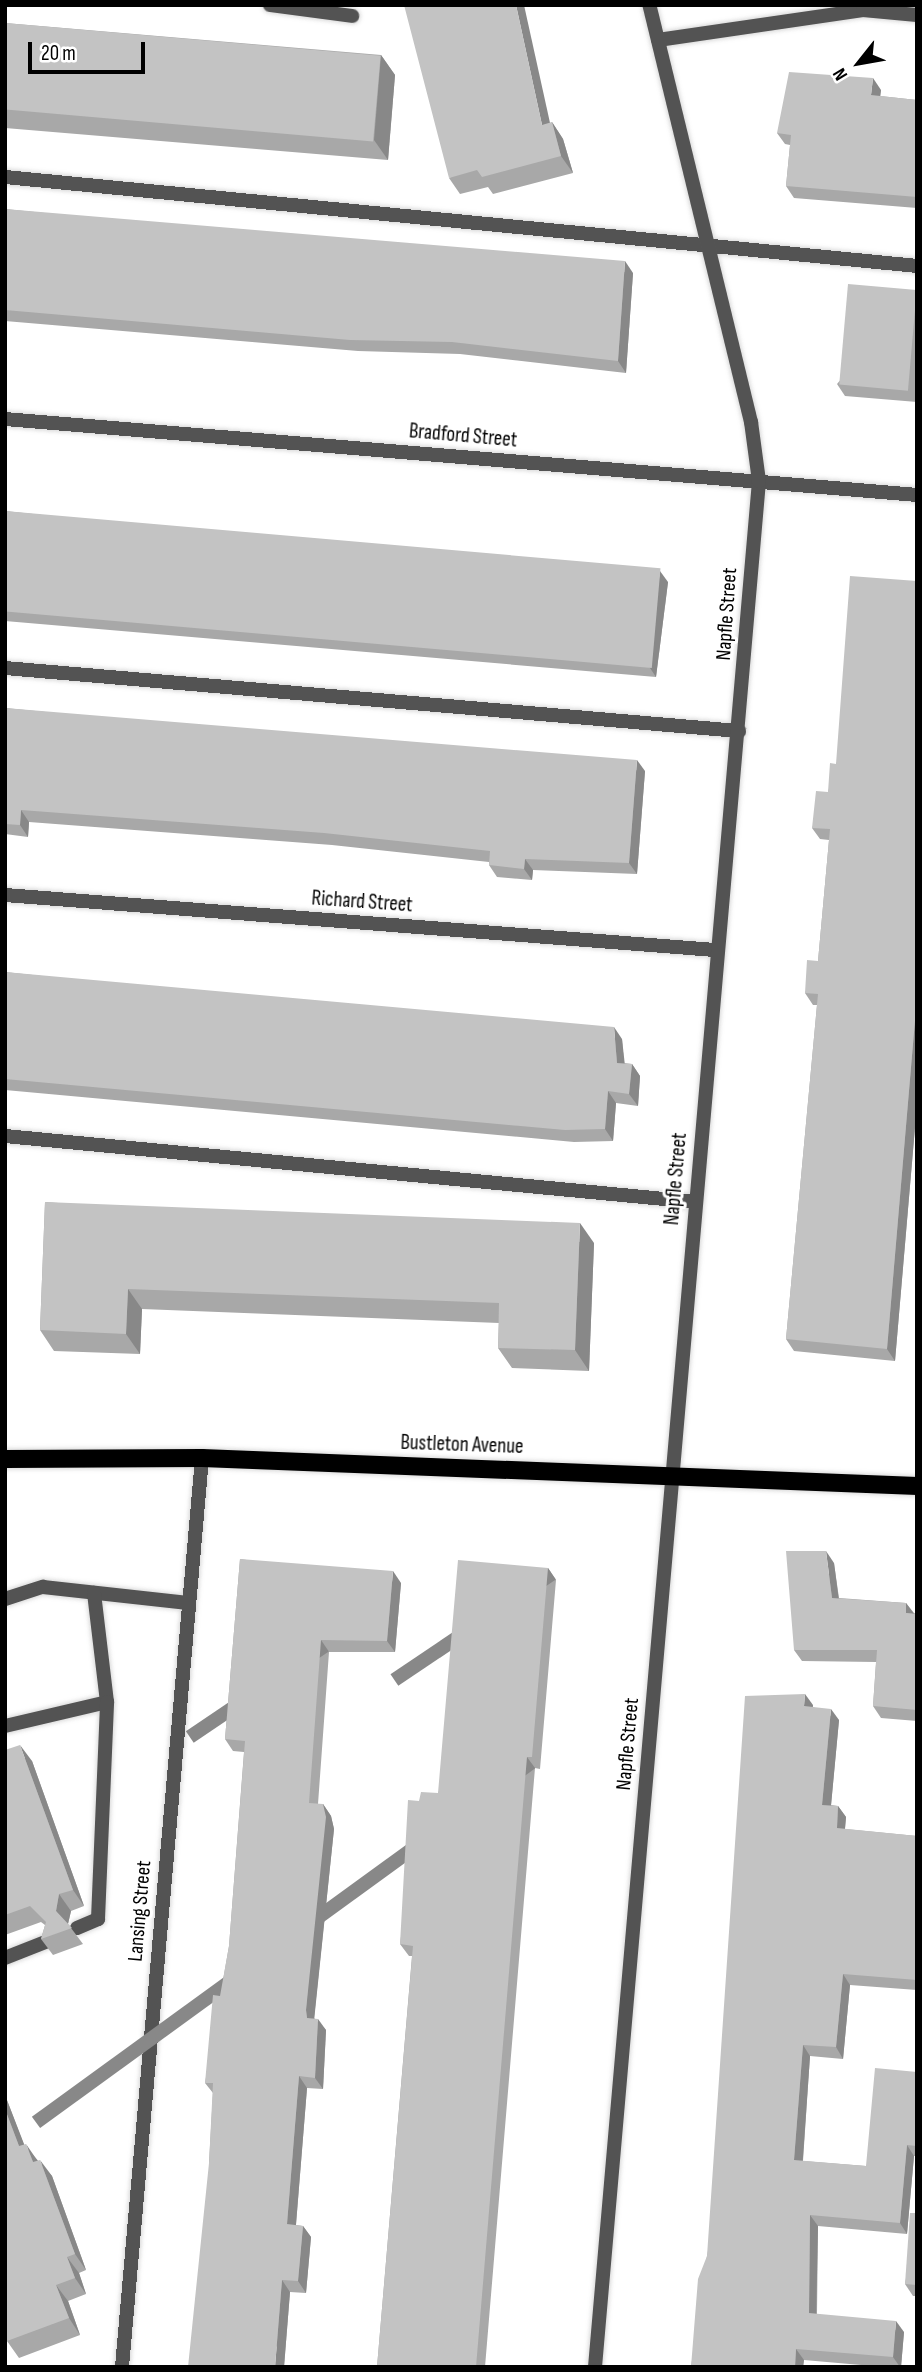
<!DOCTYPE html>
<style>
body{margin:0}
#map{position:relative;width:922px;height:2372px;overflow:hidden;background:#fff;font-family:"Sofia Sans Condensed",sans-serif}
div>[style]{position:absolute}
.roads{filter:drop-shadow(0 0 2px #dbdbdb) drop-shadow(0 0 2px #dbdbdb)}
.lane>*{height:14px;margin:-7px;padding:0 7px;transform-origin:7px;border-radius:7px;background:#535353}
.street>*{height:14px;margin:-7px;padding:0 7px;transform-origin:7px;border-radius:7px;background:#535353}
.primary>*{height:18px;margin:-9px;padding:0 9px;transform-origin:9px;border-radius:9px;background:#000}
.wall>*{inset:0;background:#a8a8a8}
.shaded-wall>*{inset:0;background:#888;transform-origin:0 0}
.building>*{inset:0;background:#c3c3c3;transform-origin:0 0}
span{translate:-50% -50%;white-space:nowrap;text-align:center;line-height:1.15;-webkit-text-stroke:6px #fff;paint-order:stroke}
.street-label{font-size:21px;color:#000}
.frame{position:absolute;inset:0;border:7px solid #000;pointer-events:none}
.north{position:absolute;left:824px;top:28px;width:70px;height:70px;-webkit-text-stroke:5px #fff;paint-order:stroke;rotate:239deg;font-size:19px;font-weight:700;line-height:28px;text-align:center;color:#000}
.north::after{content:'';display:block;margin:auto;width:24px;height:32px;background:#000;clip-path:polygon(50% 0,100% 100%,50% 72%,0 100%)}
.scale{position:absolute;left:28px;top:42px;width:117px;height:32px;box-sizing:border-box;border:4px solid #000;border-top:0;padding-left:9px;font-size:21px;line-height:24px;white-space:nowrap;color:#000;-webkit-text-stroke:5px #fff;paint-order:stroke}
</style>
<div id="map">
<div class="roads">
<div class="lane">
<i style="left:270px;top:5px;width:83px;rotate:7.6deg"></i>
<i style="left:5px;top:177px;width:916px;rotate:5.57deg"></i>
<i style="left:5px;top:668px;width:737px;rotate:4.91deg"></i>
<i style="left:5px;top:1136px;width:693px;rotate:5.46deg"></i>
<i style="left:5px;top:1599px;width:40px;rotate:-18deg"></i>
<i style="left:43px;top:1587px;width:146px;rotate:6.3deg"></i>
<i style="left:5px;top:1726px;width:105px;rotate:-13.2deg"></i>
<i style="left:107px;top:1702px;width:110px;rotate:-96.8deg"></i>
<i style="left:77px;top:1928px;width:23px;rotate:-23deg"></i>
<i style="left:98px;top:1919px;width:217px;rotate:-87.6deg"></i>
<i style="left:5px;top:1958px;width:46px;rotate:-21.6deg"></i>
</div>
<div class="street">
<i style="left:658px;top:40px;width:207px;rotate:-8.3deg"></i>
<i style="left:863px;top:10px;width:54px;rotate:5.3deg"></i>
<i style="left:5px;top:419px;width:915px;rotate:4.76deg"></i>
<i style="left:5px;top:895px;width:712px;rotate:4.43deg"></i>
<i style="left:122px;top:2367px;width:913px;rotate:-84.97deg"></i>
<i style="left:595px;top:2367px;width:1893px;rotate:-85.03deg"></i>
<i style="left:759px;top:481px;width:60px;rotate:-97.7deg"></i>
<i style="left:751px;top:422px;width:429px;rotate:-103.7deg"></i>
</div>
<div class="primary">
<i style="left:5px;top:1459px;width:197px;rotate:-0.3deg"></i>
<i style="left:202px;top:1458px;width:716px;rotate:2.24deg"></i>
</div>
</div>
<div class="wall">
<i style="clip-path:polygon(5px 23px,381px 55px,395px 75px,388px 160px,5px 128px)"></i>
<i style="clip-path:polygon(881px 90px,880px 96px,917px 100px,917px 208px,794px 198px,786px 186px,790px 145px,785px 144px,777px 133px)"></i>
<i style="clip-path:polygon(552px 122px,563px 139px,573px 173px,493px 194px,488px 187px,460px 194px,449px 178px)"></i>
<i style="clip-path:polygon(5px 209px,633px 273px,626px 373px,460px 354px,358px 351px,5px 321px)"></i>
<i style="clip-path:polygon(917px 290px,917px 402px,845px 396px,837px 384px)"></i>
<i style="clip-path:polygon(5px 511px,668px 582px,656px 677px,5px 621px)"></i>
<i style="clip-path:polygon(917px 581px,917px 1104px,895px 1361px,794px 1351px,786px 1339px,817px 1005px,813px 1005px,805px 993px,818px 961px,829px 840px,820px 839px,812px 828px,828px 792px,836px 764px)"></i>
<i style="clip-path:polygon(5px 708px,645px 771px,637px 874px,533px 870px,532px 880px,497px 877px,489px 865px,489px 862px,332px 845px,29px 822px,28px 837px,5px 834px)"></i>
<i style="clip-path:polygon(5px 972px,622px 1039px,624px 1063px,632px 1064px,640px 1076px,638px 1106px,616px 1103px,613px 1141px,574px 1142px,5px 1090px)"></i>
<i style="clip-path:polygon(45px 1202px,594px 1243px,589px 1371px,512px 1368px,498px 1348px,499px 1323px,142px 1309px,140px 1354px,54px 1351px,40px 1330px)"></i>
<i style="clip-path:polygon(240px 1559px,401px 1583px,395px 1652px,329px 1652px,318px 1804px,323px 1804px,331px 1816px,334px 1829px,314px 2018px,326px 2030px,323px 2089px,307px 2088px,296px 2225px,303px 2226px,311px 2237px,306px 2293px,290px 2292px,284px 2367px,209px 2163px,213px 2093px,205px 2083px,229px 1946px,244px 1752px,233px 1751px,225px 1739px)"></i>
<i style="clip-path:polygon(834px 1563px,839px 1598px,906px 1603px,914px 1613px,917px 1614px,917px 1721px,881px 1718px,873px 1706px,876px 1662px,802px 1661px,794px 1650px)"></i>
<i style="clip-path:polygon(548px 1568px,556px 1580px,540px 1769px,535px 1768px,485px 2367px,377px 2367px,412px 1956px,409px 1956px,400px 1944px,419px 1801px,438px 1793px)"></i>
<i style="clip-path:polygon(813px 1705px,813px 1707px,839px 1720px,831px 1805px,838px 1806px,846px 1817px,845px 1829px,917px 1836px,917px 1990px,850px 1985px,843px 2059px,810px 2056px,803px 2161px,866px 2166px,917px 2072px,917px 2156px,914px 2156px,907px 2234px,818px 2226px,817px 2314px,904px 2332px,901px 2367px,884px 2367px,804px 2360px,803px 2367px,691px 2367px,707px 2256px)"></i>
<i style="clip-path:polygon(5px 1750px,32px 1761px,84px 1906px,71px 1911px,68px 1924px,83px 1944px,53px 1955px,41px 1939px,45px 1925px,41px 1922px,5px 1935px)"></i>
<i style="clip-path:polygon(5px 2095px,24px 2145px,52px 2176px,86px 2270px,79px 2273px,86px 2294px,68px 2301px,80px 2335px,19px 2358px,7px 2341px,5px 2336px)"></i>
<i style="clip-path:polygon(917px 2213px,917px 2296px,913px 2296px,905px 2284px)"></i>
</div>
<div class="shaded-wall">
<i style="clip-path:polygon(516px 5px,524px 5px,554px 141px,542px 125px)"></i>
<i style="clip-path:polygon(381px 55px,395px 75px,388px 160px,374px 140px)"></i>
<i style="clip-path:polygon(873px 78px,881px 90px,879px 107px,871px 95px)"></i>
<i style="clip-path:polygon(552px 122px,563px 139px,573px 173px,561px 156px)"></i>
<i style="clip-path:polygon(625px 261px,633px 273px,626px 373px,618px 361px)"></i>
<i style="clip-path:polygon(660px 571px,668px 582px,656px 677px,648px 665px)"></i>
<i style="clip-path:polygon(637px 760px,645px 771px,637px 874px,629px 863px)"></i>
<i style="clip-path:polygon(21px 810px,29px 822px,28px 837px,20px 825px)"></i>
<i style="clip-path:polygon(525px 859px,533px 870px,532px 880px,524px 869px)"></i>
<i style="clip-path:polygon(917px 997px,917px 1104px,895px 1361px,887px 1349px)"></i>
<i style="clip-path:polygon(614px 1027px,622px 1039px,626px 1075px,617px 1063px)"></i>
<i style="clip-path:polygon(632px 1064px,640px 1076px,638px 1106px,629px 1094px)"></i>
<i style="clip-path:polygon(608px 1091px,616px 1103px,613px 1141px,605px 1129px)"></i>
<i style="clip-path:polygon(580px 1223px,594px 1243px,589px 1371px,575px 1350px)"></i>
<i style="clip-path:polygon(128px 1289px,142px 1309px,140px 1354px,126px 1334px)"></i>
<i style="clip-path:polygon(826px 1551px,834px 1563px,840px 1609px,832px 1598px)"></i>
<i style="left:548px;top:1568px;width:14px;height:190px;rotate:56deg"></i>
<i style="clip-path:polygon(393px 1571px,401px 1583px,395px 1652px,387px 1641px)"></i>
<i style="clip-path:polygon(906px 1603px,914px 1614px,906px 1613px)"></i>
<i style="left:321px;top:1640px;width:14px;height:163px;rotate:56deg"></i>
<i style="clip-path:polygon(805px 1694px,813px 1705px,812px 1717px,804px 1706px)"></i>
<i style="clip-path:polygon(831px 1709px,839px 1720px,830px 1816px,822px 1805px)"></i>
<i style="clip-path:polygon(20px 1745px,32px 1761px,84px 1906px,73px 1890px)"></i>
<i style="left:527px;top:1757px;width:14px;height:612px;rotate:54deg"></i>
<i style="clip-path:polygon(323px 1804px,331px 1816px,334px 1829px,314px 2021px,307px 2018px,306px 2010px)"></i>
<i style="clip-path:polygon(838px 1806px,846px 1817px,844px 1839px,837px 1828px)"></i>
<i style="clip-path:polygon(59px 1894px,71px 1911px,67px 1928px,56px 1911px)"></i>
<i style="clip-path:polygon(843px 1974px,850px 1985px,843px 2059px,836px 2047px)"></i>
<i style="clip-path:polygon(318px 2019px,326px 2030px,323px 2089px,315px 2078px)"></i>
<i style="clip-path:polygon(803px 2045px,810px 2056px,802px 2171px,794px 2160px)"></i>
<i style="clip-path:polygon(299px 2076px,307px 2088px,295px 2236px,287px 2224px)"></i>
<i style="clip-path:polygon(5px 2095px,31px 2162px,19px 2146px,5px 2109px)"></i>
<i style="clip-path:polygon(26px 2144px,37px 2160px,44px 2179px,33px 2162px)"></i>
<i style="clip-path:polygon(907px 2145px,914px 2156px,907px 2234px,900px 2223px)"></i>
<i style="clip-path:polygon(40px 2160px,52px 2176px,86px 2270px,75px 2254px)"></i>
<i style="clip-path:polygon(810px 2215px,818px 2226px,816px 2324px,809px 2313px)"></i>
<i style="clip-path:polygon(303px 2226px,311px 2237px,306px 2293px,298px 2281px)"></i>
<i style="clip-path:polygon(67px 2257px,79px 2273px,86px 2294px,75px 2278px)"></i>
<i style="clip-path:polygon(282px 2280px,290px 2292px,284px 2367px,275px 2367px)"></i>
<i style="clip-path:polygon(56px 2285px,68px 2301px,80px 2335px,69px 2318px)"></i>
<i style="clip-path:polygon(896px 2321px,904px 2332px,901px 2367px,900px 2367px,893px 2357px)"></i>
<i style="clip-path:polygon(796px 2349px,804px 2360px,803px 2367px,795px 2367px)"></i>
</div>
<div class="building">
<i style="clip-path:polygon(404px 5px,516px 5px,542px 125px,552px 122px,561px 156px,482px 177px,477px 170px,449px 178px)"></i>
<i style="left:5px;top:23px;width:377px;height:86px;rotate:5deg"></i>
<i style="clip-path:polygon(789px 72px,873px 78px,871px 95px,917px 100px,917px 197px,786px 186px,791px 135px,777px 133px)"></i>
<i style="clip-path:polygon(5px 209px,625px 261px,618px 361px,452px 342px,350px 340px,5px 310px)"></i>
<i style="left:848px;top:284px;width:69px;height:101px;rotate:5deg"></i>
<i style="left:5px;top:511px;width:658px;height:100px;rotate:5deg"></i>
<i style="clip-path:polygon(850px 576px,917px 581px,917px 997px,887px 1349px,786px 1339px,818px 994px,805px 993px,807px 960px,818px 961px,830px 829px,812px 828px,816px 791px,828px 792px,830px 763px,836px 764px)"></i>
<i style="clip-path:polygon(5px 708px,637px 760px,629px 863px,525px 859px,524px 869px,489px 865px,490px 851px,324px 833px,21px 810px,20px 825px,5px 824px)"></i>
<i style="clip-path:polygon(5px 972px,614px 1027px,617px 1063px,632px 1064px,629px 1094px,608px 1091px,605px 1129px,565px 1130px,5px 1079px)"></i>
<i style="clip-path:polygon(45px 1202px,580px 1223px,575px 1350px,498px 1348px,499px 1303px,128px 1289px,126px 1334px,40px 1330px)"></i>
<i style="clip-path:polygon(786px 1551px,826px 1551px,832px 1598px,906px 1603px,906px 1613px,917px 1614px,917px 1710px,873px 1706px,877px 1650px,794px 1650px)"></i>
<i style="clip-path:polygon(240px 1559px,393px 1571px,387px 1641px,321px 1640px,309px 1803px,323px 1804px,326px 1817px,306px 2010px,307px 2018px,318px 2019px,315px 2078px,299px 2076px,287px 2224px,303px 2226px,298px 2281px,282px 2280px,275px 2367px,188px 2367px,209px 2163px,213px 2083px,205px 2083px,213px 1995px,220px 1996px,229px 1946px,245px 1741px,225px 1739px)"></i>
<i style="clip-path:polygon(458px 1560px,548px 1568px,532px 1757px,527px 1757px,476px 2367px,377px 2367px,413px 1946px,400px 1944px,408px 1800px,419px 1801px,421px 1792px,438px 1793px)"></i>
<i style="clip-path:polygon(805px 1694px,804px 1706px,831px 1709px,822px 1805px,838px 1806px,837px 1828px,917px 1836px,917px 1980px,843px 1974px,836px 2047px,803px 2045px,794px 2160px,866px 2166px,875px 2068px,917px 2072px,917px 2146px,907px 2145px,900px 2223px,810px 2215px,809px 2313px,896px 2321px,893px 2357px,796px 2349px,795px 2367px,691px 2367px,698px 2279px,707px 2256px,745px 1696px)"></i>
<i style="clip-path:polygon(20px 1745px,73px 1890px,59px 1894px,56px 1911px,72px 1928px,41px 1939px,46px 1922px,30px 1906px,5px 1915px,5px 1750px)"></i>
<i style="clip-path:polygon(5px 2109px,19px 2146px,26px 2144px,33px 2162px,40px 2160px,75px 2254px,67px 2257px,75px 2278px,56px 2285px,69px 2318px,7px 2341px,5px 2336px)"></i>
<i style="clip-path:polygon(910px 2213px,917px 2213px,917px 2285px,905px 2284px)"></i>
</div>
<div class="street-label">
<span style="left:463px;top:436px;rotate:5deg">Bradford Street</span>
<span style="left:727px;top:614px;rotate:-86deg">Napfle Street</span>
<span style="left:362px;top:902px;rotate:4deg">Richard Street</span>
<span style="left:676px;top:1179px;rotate:-85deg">Napfle Street</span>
<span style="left:462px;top:1445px;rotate:2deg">Bustleton Avenue</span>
<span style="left:628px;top:1744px;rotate:-85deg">Napfle Street</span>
<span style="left:140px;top:1911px;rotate:-85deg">Lansing Street</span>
</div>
<div class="frame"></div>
<div class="north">N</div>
<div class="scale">20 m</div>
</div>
